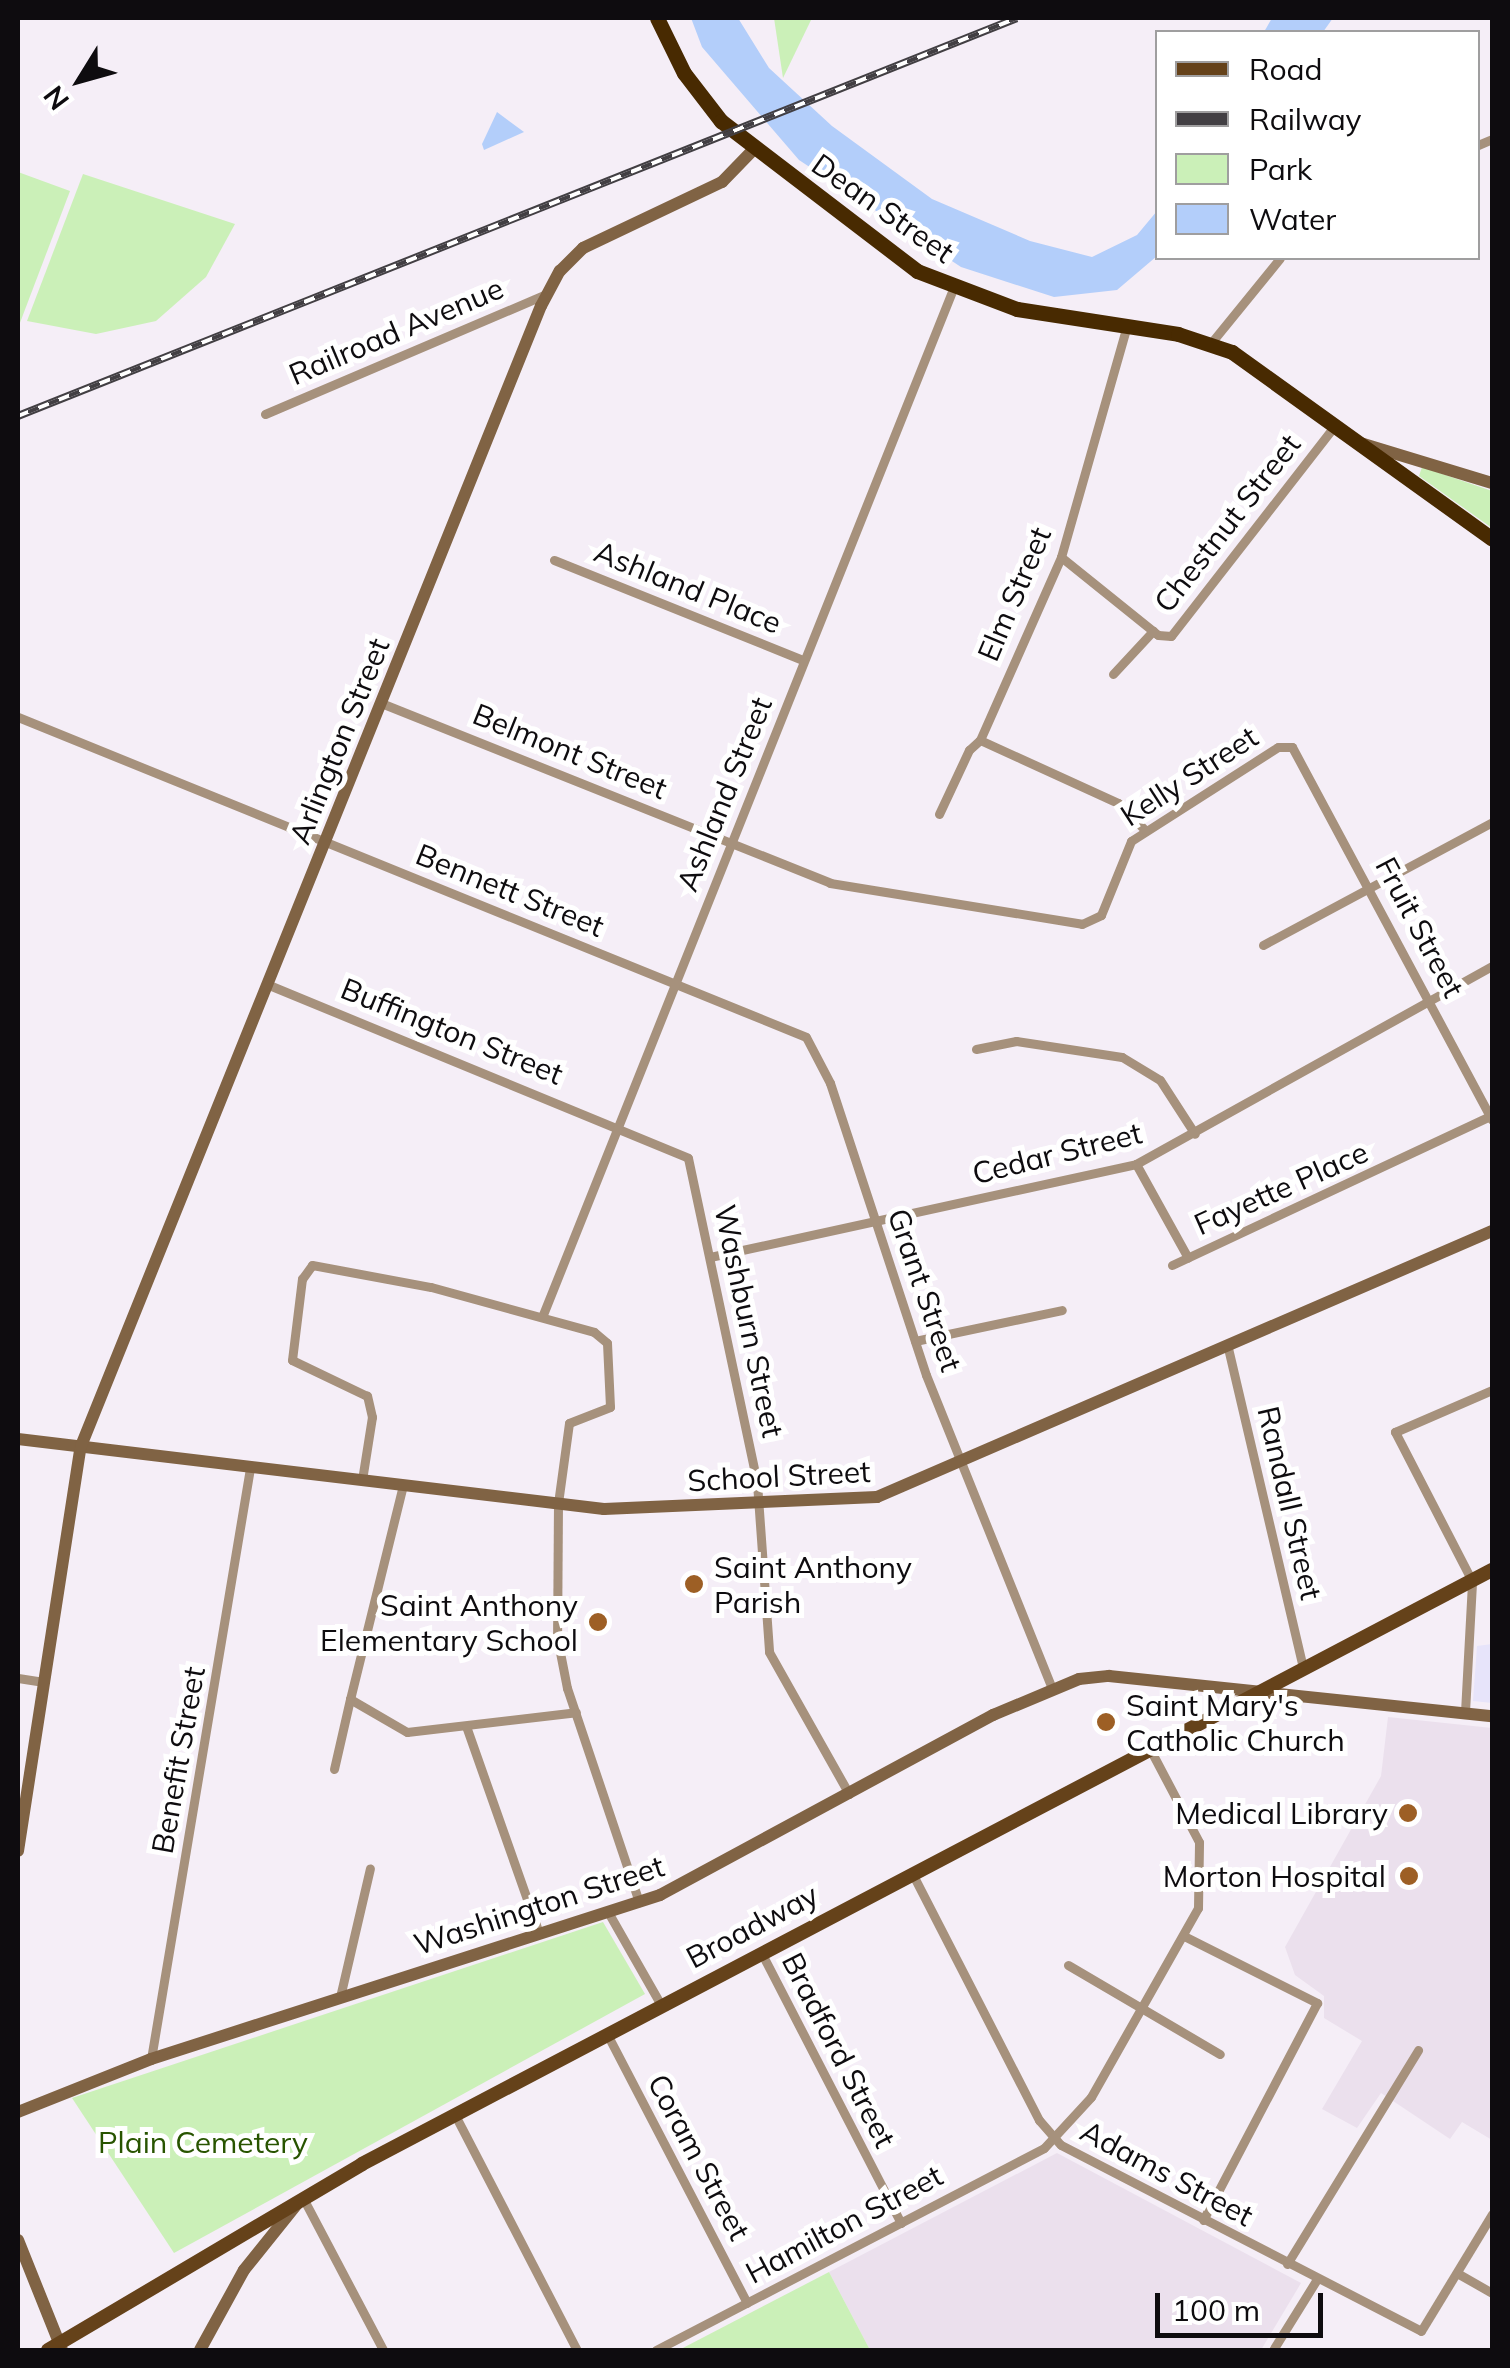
<!DOCTYPE html>
<style>
body{margin:0}
#map{position:relative;width:1510px;height:2368px;overflow:hidden;background:#f5eef7;font-family:Mulish,sans-serif}
div>[style]{position:absolute}
.commercial>*{inset:0;background:#e7e4fa}
.built>*{inset:0;background:#ebe0ed}
.green>*{inset:0;background:#cbf0b8}
.water>*{inset:0;background:#b3cefa}
.street>*{height:9px;margin:-4.5px;padding:0 4.5px;transform-origin:4.5px;border-radius:4.5px;background:#a6917c}
.secondary>*{height:12px;margin:-6px;padding:0 6px;transform-origin:6px;border-radius:6px;background:#806344}
.primary>*{height:14px;margin:-7px;padding:0 7px;transform-origin:7px;border-radius:7px;background:#65421a}
.highway>*{height:15px;margin:-7.5px;padding:0 7.5px;transform-origin:7.5px;border-radius:7.5px;background:#482a01}
.rail>*{height:8px;margin-top:-4px;transform-origin:0;background:repeating-linear-gradient(90deg,#fff 0 11px,#423f43 0 22px);box-sizing:border-box;border-block:2px solid #423f43}
.dots>*{width:28px;height:28px;translate:-50% -50%;box-sizing:border-box;border:5px solid #fff;border-radius:50%}
span{translate:-50% -50%;white-space:nowrap;text-align:center;line-height:1.15;-webkit-text-stroke:10px #fff;paint-order:stroke}
.street-label{font-size:30px;color:#0e0c0f}
.poi-label{font-size:30px;color:#0e0c0f}
.left{translate:0 -50%;text-align:left}
.right{translate:-100% -50%;text-align:right}
.park-label{font-size:30px;color:#285400}
.frame{position:absolute;inset:0;border:20px solid #0e0c0f;pointer-events:none}
.legend{position:absolute;left:1155px;top:30px;width:325px;height:230px;box-sizing:border-box;background:#fff;border:2px solid #9f9e9f;margin:0;padding:12px 18px;list-style:none;font-size:30px;color:#0e0c0f}
.legend li{display:flex;align-items:center;gap:20px;height:50px}
.legend b{width:50px;border:2px solid #9f9e9f}
.north{position:absolute;left:30px;top:30px;width:100px;height:100px;-webkit-text-stroke:8px #fff;paint-order:stroke;rotate:233deg;font-size:28px;font-weight:700;line-height:40px;text-align:center;color:#0e0c0f}
.north::after{content:'';display:block;margin:auto;width:35px;height:45px;background:#0e0c0f;clip-path:polygon(50% 0,100% 100%,50% 72%,0 100%)}
.scale{position:absolute;left:1155px;top:2293px;width:168px;height:45px;box-sizing:border-box;border:5px solid #0e0c0f;border-top:0;padding-left:12px;font-size:30px;line-height:35px;white-space:nowrap;color:#0e0c0f;-webkit-text-stroke:8px #fff;paint-order:stroke}
</style>
<div id="map">
<div class="commercial">
<i style="clip-path:polygon(1492px 1644px,1492px 1703px,1473px 1701px,1477px 1646px)"></i>
</div>
<div class="built">
<i style="clip-path:polygon(1388px 1717px,1492px 1728px,1492px 2140px,1462px 2122px,1450px 2139px,1381px 2093px,1357px 2128px,1322px 2109px,1362px 2041px,1324px 2018px,1324px 1996px,1295px 1975px,1285px 1947px,1381px 1776px)"></i>
<i style="clip-path:polygon(1057px 2153px,1301px 2283px,1261px 2350px,870px 2350px,829px 2272px)"></i>
</div>
<div class="green">
<i style="clip-path:polygon(774px 18px,812px 18px,783px 78px)"></i>
<i style="clip-path:polygon(18px 172px,70px 191px,18px 328px)"></i>
<i style="clip-path:polygon(83px 174px,235px 224px,206px 277px,156px 321px,96px 334px,27px 321px)"></i>
<i style="clip-path:polygon(1422px 467px,1492px 491px,1492px 528px,1419px 476px)"></i>
<i style="clip-path:polygon(603px 1922px,645px 1994px,174px 2253px,72px 2098px)"></i>
<i style="clip-path:polygon(829px 2272px,870px 2350px,679px 2350px)"></i>
</div>
<div class="water">
<i style="clip-path:polygon(691px 18px,738px 18px,769px 68px,832px 126px,932px 199px,1030px 241px,1092px 257px,1137px 235px,1157px 211px,1157px 256px,1117px 290px,1054px 297px,961px 267px,799px 160px,702px 47px)"></i>
<i style="clip-path:polygon(1272px 18px,1333px 18px,1323px 32px,1264px 32px)"></i>
<i style="clip-path:polygon(497px 112px,524px 132px,484px 150px,482px 144px)"></i>
</div>
<div class="street">
<i style="left:1478px;top:145px;width:15px;rotate:-23deg"></i>
<i style="left:1211px;top:343px;width:109px;rotate:-50.9deg"></i>
<i style="left:265px;top:414px;width:306px;rotate:-23.1deg"></i>
<i style="left:1061px;top:557px;width:124px;rotate:38.8deg"></i>
<i style="left:1158px;top:635px;width:13px;rotate:4deg"></i>
<i style="left:1171px;top:636px;width:267px;rotate:-52.1deg"></i>
<i style="left:554px;top:560px;width:268px;rotate:21.9deg"></i>
<i style="left:1113px;top:674px;width:59px;rotate:-47.1deg"></i>
<i style="left:381px;top:703px;width:484px;rotate:21.8deg"></i>
<i style="left:830px;top:883px;width:255px;rotate:9.2deg"></i>
<i style="left:1082px;top:924px;width:21px;rotate:-25deg"></i>
<i style="left:1101px;top:915px;width:80px;rotate:-67.9deg"></i>
<i style="left:1131px;top:841px;width:174px;rotate:-32.6deg"></i>
<i style="left:1278px;top:747px;width:14px"></i>
<i style="left:1292px;top:747px;width:423px;rotate:61.8deg"></i>
<i style="left:18px;top:717px;width:850px;rotate:22.1deg"></i>
<i style="left:806px;top:1037px;width:52px;rotate:62.4deg"></i>
<i style="left:830px;top:1083px;width:307px;rotate:71.8deg"></i>
<i style="left:926px;top:1375px;width:338px;rotate:68.1deg"></i>
<i style="left:980px;top:740px;width:152px;rotate:24.5deg"></i>
<i style="left:1118px;top:803px;width:38px;rotate:45deg"></i>
<i style="left:939px;top:814px;width:71px;rotate:-64.9deg"></i>
<i style="left:969px;top:750px;width:15px;rotate:-42deg"></i>
<i style="left:980px;top:740px;width:200px;rotate:-66.1deg"></i>
<i style="left:1061px;top:557px;width:240px;rotate:-74.1deg"></i>
<i style="left:1263px;top:945px;width:260px;rotate:-28.2deg"></i>
<i style="left:269px;top:985px;width:453px;rotate:22.4deg"></i>
<i style="left:688px;top:1158px;width:332px;rotate:78deg"></i>
<i style="left:757px;top:1483px;width:169px;rotate:85.9deg"></i>
<i style="left:769px;top:1652px;width:163px;rotate:60.6deg"></i>
<i style="left:976px;top:1049px;width:41px;rotate:-11.3deg"></i>
<i style="left:1016px;top:1041px;width:107px;rotate:8.6deg"></i>
<i style="left:1122px;top:1057px;width:44px;rotate:31.2deg"></i>
<i style="left:1160px;top:1080px;width:64px;rotate:57.1deg"></i>
<i style="left:1136px;top:1164px;width:107px;rotate:61deg"></i>
<i style="left:710px;top:1257px;width:436px;rotate:-12.3deg"></i>
<i style="left:1136px;top:1164px;width:407px;rotate:-29.1deg"></i>
<i style="left:1172px;top:1265px;width:351px;rotate:-25.1deg"></i>
<i style="left:542px;top:1317px;width:1107px;rotate:-68.21deg"></i>
<i style="left:915px;top:1341px;width:150px;rotate:-11.9deg"></i>
<i style="left:1228px;top:1348px;width:330px;rotate:76.8deg"></i>
<i style="left:362px;top:1480px;width:64px;rotate:-81deg"></i>
<i style="left:372px;top:1417px;width:22px;rotate:-103deg"></i>
<i style="left:367px;top:1396px;width:83px;rotate:-154.4deg"></i>
<i style="left:292px;top:1360px;width:82px;rotate:-83deg"></i>
<i style="left:302px;top:1279px;width:17px;rotate:-54deg"></i>
<i style="left:312px;top:1265px;width:121px;rotate:10.5deg"></i>
<i style="left:431px;top:1287px;width:169px;rotate:15.4deg"></i>
<i style="left:594px;top:1332px;width:17px;rotate:40deg"></i>
<i style="left:607px;top:1343px;width:64px;rotate:87.3deg"></i>
<i style="left:610px;top:1407px;width:44px;rotate:158.7deg"></i>
<i style="left:569px;top:1423px;width:81px;rotate:97.8deg"></i>
<i style="left:558px;top:1503px;width:134px;rotate:90.4deg"></i>
<i style="left:557px;top:1637px;width:52px;rotate:78.9deg"></i>
<i style="left:567px;top:1688px;width:226px;rotate:71.4deg"></i>
<i style="left:403px;top:1485px;width:220px;rotate:103.9deg"></i>
<i style="left:350px;top:1699px;width:66px;rotate:30.1deg"></i>
<i style="left:407px;top:1732px;width:170px;rotate:-6.7deg"></i>
<i style="left:18px;top:1678px;width:26px;rotate:9deg"></i>
<i style="left:1465px;top:1712px;width:131px;rotate:-86.9deg"></i>
<i style="left:1472px;top:1581px;width:168px;rotate:-117.3deg"></i>
<i style="left:1395px;top:1432px;width:106px;rotate:-23.4deg"></i>
<i style="left:466px;top:1726px;width:219px;rotate:70.6deg"></i>
<i style="left:334px;top:1769px;width:72px;rotate:-77.1deg"></i>
<i style="left:912px;top:1873px;width:278px;rotate:62.8deg"></i>
<i style="left:1039px;top:2120px;width:33px;rotate:49deg"></i>
<i style="left:1061px;top:2145px;width:405px;rotate:27.3deg"></i>
<i style="left:1421px;top:2331px;width:137px;rotate:-58.7deg"></i>
<i style="left:608px;top:1912px;width:107px;rotate:60.3deg"></i>
<i style="left:1186px;top:1937px;width:147px;rotate:26.7deg"></i>
<i style="left:1317px;top:2003px;width:245px;rotate:117.7deg"></i>
<i style="left:761px;top:1952px;width:305px;rotate:62.7deg"></i>
<i style="left:1068px;top:1965px;width:176px;rotate:30.4deg"></i>
<i style="left:340px;top:1997px;width:132px;rotate:-76.9deg"></i>
<i style="left:607px;top:2034px;width:303px;rotate:62.5deg"></i>
<i style="left:151px;top:2059px;width:599px;rotate:-80.49deg"></i>
<i style="left:455px;top:2115px;width:265px;rotate:62.6deg"></i>
<i style="left:303px;top:2198px;width:172px;rotate:62.2deg"></i>
<i style="left:1287px;top:2264px;width:251px;rotate:-58.5deg"></i>
<i style="left:1457px;top:2273px;width:40px;rotate:29.7deg"></i>
<i style="left:656px;top:2350px;width:437px;rotate:-27.5deg"></i>
<i style="left:1044px;top:2148px;width:69px;rotate:-47.3deg"></i>
<i style="left:1091px;top:2097px;width:217px;rotate:-60.5deg"></i>
<i style="left:1198px;top:1908px;width:66px;rotate:-89.1deg"></i>
<i style="left:1199px;top:1842px;width:105px;rotate:-117.8deg"></i>
<i style="left:1273px;top:2350px;width:84px;rotate:-58.2deg"></i>
</div>
<div class="secondary">
<i style="left:1357px;top:442px;width:141px;rotate:16.9deg"></i>
<i style="left:18px;top:1439px;width:590px;rotate:6.81deg"></i>
<i style="left:604px;top:1509px;width:273px;rotate:-2.5deg"></i>
<i style="left:877px;top:1497px;width:670px;rotate:-23.39deg"></i>
<i style="left:18px;top:1851px;width:410px;rotate:-81.2deg"></i>
<i style="left:81px;top:1446px;width:1229px;rotate:-68.03deg"></i>
<i style="left:541px;top:306px;width:40px;rotate:-62deg"></i>
<i style="left:560px;top:271px;width:33px;rotate:-45deg"></i>
<i style="left:583px;top:248px;width:154px;rotate:-25.4deg"></i>
<i style="left:722px;top:182px;width:46px;rotate:-45.9deg"></i>
<i style="left:18px;top:2112px;width:143px;rotate:-21.7deg"></i>
<i style="left:151px;top:2059px;width:535px;rotate:-17.86deg"></i>
<i style="left:660px;top:1895px;width:379px;rotate:-28.4deg"></i>
<i style="left:993px;top:1715px;width:93px;rotate:-22.7deg"></i>
<i style="left:1079px;top:1679px;width:30px;rotate:-6deg"></i>
<i style="left:1109px;top:1676px;width:385px;rotate:6deg"></i>
<i style="left:18px;top:2240px;width:118px;rotate:68.2deg"></i>
<i style="left:200px;top:2350px;width:91px;rotate:-61.2deg"></i>
<i style="left:244px;top:2270px;width:85px;rotate:-51.2deg"></i>
</div>
<div class="primary">
<i style="left:48px;top:2350px;width:365px;rotate:-30.6deg"></i>
<i style="left:362px;top:2164px;width:1277px;rotate:-27.73deg"></i>
</div>
<div class="highway">
<i style="left:657px;top:18px;width:61px;rotate:63.9deg"></i>
<i style="left:684px;top:73px;width:61px;rotate:52.4deg"></i>
<i style="left:721px;top:121px;width:247px;rotate:37.4deg"></i>
<i style="left:917px;top:271px;width:107px;rotate:20.8deg"></i>
<i style="left:1017px;top:309px;width:163px;rotate:8.8deg"></i>
<i style="left:1178px;top:334px;width:57px;rotate:18.4deg"></i>
<i style="left:1232px;top:352px;width:320px;rotate:35.7deg"></i>
</div>
<div class="rail">
<i style="left:18px;top:416px;width:1075px;rotate:-21.72deg"></i>
</div>
<div class="dots">
<i style="left:694px;top:1584px;background:#9d5f25"></i>
<i style="left:598px;top:1622px;background:#9d5f25"></i>
<i style="left:1106px;top:1722px;background:#9d5f25"></i>
<i style="left:1408px;top:1813px;background:#9d5f25"></i>
<i style="left:1409px;top:1876px;background:#9d5f25"></i>
</div>
<div class="street-label">
<span style="left:883px;top:208px;rotate:35deg">Dean Street</span>
<span style="left:396px;top:331px;rotate:-23deg">Railroad Avenue</span>
<span style="left:1227px;top:523px;rotate:-52deg">Chestnut Street</span>
<span style="left:688px;top:587px;rotate:22deg">Ashland Place</span>
<span style="left:1014px;top:594px;rotate:-67deg">Elm Street</span>
<span style="left:339px;top:741px;rotate:-68deg">Arlington Street</span>
<span style="left:570px;top:751px;rotate:22deg">Belmont Street</span>
<span style="left:1189px;top:776px;rotate:-33deg">Kelly Street</span>
<span style="left:724px;top:794px;rotate:-68deg">Ashland Street</span>
<span style="left:510px;top:890px;rotate:22deg">Bennett Street</span>
<span style="left:1420px;top:927px;rotate:62deg">Fruit Street</span>
<span style="left:452px;top:1031px;rotate:22deg">Buffington Street</span>
<span style="left:1057px;top:1153px;rotate:-14deg">Cedar Street</span>
<span style="left:1281px;top:1188px;rotate:-24deg">Fayette Place</span>
<span style="left:925px;top:1290px;rotate:71deg">Grant Street</span>
<span style="left:749px;top:1321px;rotate:78deg">Washburn Street</span>
<span style="left:779px;top:1476px;rotate:-3deg">School Street</span>
<span style="left:1290px;top:1503px;rotate:77deg">Randall Street</span>
<span style="left:178px;top:1760px;rotate:-80deg">Benefit Street</span>
<span style="left:539px;top:1905px;rotate:-18deg">Washington Street</span>
<span style="left:752px;top:1926px;rotate:-28deg">Broadway</span>
<span style="left:839px;top:2050px;rotate:63deg">Bradford Street</span>
<span style="left:699px;top:2157px;rotate:62deg">Coram Street</span>
<span style="left:1167px;top:2173px;rotate:28deg">Adams Street</span>
<span style="left:844px;top:2224px;rotate:-28deg">Hamilton Street</span>
</div>
<div class="poi-label">
<span class="left" style="left:714px;top:1584px">Saint Anthony<br>Parish</span>
<span class="right" style="left:578px;top:1622px">Saint Anthony<br>Elementary School</span>
<span class="left" style="left:1126px;top:1722px">Saint Mary's<br>Catholic Church</span>
<span class="right" style="left:1388px;top:1813px">Medical Library</span>
<span class="right" style="left:1386px;top:1876px">Morton Hospital</span>
</div>
<div class="park-label">
<span style="left:203px;top:2142px">Plain Cemetery</span>
</div>
<div class="frame"></div>
<ul class="legend">
<li><b style="height:12px;background:#65421a"></b>Road</li>
<li><b style="height:12px;background:#423f43"></b>Railway</li>
<li><b style="height:28px;background:#cbf0b8"></b>Park</li>
<li><b style="height:28px;background:#b3cefa"></b>Water</li>
</ul>
<div class="north">N</div>
<div class="scale">100 m</div>
</div>
